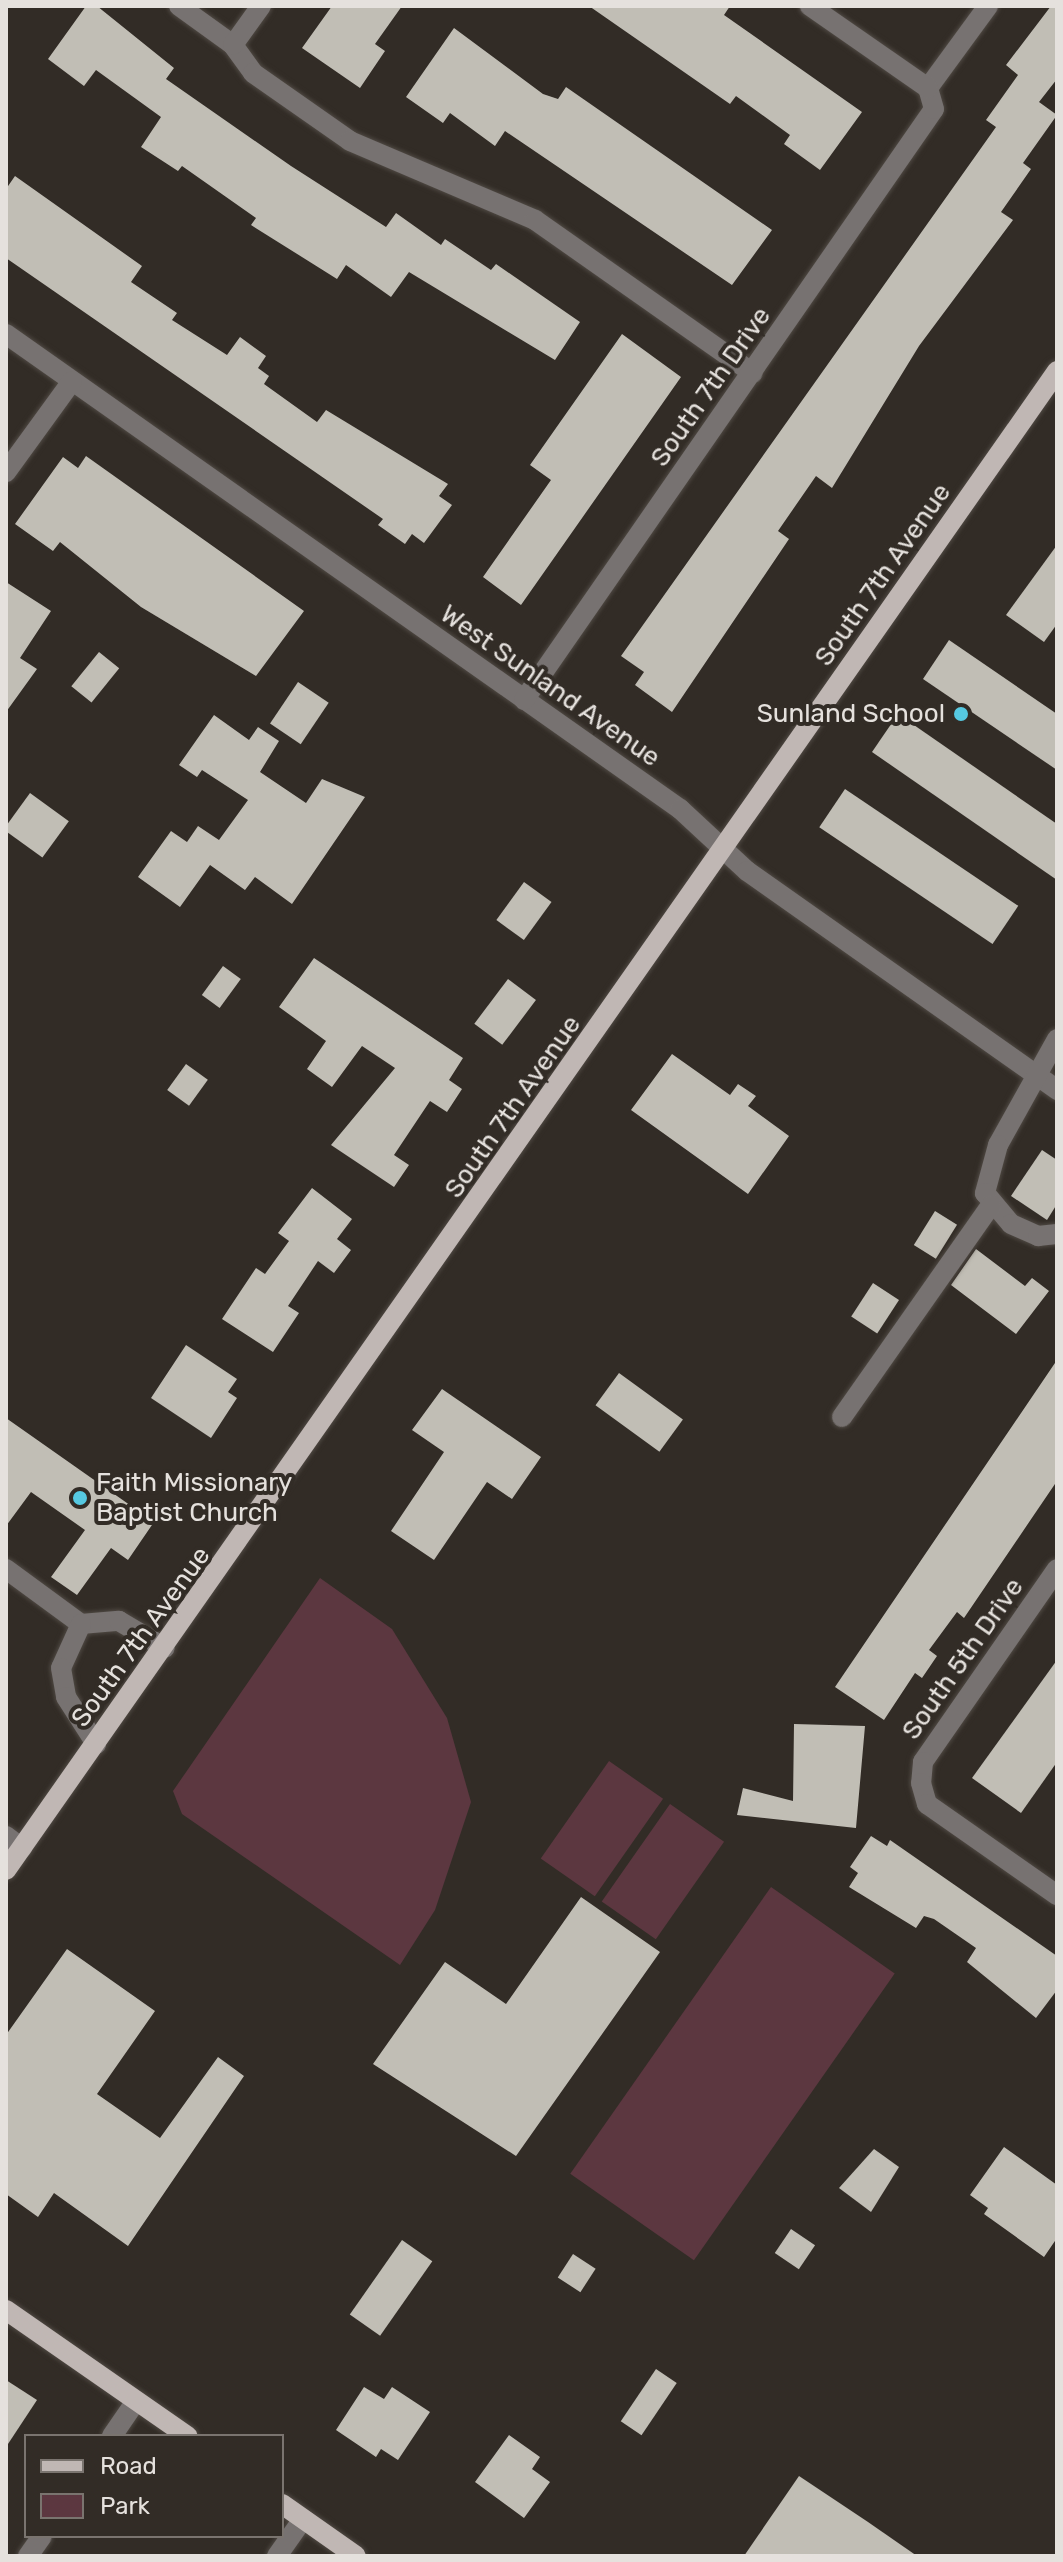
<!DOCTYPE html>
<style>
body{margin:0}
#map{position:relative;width:1063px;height:2562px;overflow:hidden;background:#322c26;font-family:Rubik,sans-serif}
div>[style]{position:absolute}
.green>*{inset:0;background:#5c3740;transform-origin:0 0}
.building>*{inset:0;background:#c1beb5;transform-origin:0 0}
.roads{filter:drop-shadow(0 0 2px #4f4943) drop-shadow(0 0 2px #4f4943)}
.minor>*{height:20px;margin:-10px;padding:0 10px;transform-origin:10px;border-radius:10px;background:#777271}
.major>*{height:20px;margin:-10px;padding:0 10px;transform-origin:10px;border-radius:10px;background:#c0b7b4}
.dots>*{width:22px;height:22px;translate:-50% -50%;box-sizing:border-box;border:4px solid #322c26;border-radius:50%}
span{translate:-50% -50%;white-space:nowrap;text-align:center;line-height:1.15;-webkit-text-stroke:8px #322c26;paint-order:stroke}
.street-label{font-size:26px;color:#e5e1dd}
.poi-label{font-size:26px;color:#e5e1dd}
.right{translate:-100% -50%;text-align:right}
.left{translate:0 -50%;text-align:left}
.frame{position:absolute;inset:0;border:8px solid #e5e1dd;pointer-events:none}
.legend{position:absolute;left:24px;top:2434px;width:260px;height:104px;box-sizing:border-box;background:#322c26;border:2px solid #7a746f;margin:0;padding:10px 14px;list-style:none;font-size:24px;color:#e5e1dd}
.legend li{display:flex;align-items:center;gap:16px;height:40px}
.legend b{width:40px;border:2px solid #7a746f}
</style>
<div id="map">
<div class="green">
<i style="clip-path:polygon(320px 1578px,392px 1629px,447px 1718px,471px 1802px,435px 1910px,400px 1965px,182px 1814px,173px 1791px)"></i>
<i style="left:609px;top:1761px;width:66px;height:119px;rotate:35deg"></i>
<i style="left:670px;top:1804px;width:66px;height:119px;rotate:35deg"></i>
<i style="left:771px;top:1887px;width:151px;height:350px;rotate:35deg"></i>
</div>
<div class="building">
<i style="clip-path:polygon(86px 6px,97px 6px,174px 68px,166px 79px,291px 166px,386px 227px,396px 213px,441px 245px,445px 239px,491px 270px,496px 264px,580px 322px,555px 360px,409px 272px,391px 297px,346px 265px,337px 279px,251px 225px,256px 218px,182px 166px,178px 171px,141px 147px,161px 117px,96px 70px,84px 86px,48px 59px)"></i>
<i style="clip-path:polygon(332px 6px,402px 6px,375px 44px,385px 51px,360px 88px,302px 48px)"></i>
<i style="clip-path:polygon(589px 6px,730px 6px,724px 15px,862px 112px,820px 170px,784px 144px,790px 135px,736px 96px,730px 104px)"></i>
<i style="clip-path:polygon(1051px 6px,1057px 6px,1057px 79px,1039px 102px,1057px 115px,1023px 163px,1031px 169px,1001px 212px,1013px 220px,919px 346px,832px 488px,816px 476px,778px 531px,789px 539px,672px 712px,635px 685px,644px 672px,621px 656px,996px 127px,986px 120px,1018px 75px,1006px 65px)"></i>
<i style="clip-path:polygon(454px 28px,543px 94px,558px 99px,566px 87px,772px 230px,732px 285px,505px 131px,495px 146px,450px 113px,443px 123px,406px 97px)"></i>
<i style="clip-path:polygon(15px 176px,142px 266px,131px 282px,177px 313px,172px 320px,227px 355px,240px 337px,266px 356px,258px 368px,269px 376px,264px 384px,317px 422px,326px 410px,448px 484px,439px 496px,452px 505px,424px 543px,412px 534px,405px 544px,378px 525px,383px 519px,6px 258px,6px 189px)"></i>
<i style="clip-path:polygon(622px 334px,681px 377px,521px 605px,483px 577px,551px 480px,530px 465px)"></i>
<i style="clip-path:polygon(86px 456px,304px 611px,256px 676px,141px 607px,60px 542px,53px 551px,15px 524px,63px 457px,78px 468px)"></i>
<i style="clip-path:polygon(1057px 545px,1057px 624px,1044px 642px,1006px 615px)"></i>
<i style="clip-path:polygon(6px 582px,51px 611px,20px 658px,37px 669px,6px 712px)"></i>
<i style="clip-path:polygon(949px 640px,1057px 714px,1057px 770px,923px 679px)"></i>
<i style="left:99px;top:652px;width:26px;height:44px;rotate:39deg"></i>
<i style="left:298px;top:682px;width:37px;height:50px;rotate:34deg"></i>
<i style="clip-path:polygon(898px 714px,1057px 824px,1057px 880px,872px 752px)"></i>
<i style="clip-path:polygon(214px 715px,249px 740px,258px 727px,279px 741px,260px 772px,306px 803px,322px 779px,365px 797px,292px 904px,255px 877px,245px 890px,210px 865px,180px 907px,138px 877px,171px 831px,187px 842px,198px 826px,219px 840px,248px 800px,202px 770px,197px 777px,179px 765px)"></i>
<i style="left:845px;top:789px;width:209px;height:46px;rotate:34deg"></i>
<i style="left:30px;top:793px;width:48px;height:45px;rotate:36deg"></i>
<i style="left:524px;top:882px;width:34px;height:47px;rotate:36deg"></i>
<i style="clip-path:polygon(314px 958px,463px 1058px,449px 1080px,462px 1089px,447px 1112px,430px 1101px,394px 1155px,409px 1165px,394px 1187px,331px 1145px,395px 1068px,362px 1046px,332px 1087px,307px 1069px,326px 1041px,279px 1007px)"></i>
<i style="left:223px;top:966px;width:22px;height:36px;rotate:36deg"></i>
<i style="left:508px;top:979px;width:35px;height:56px;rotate:37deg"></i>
<i style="clip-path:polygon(672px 1054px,730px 1095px,738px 1084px,756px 1096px,748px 1106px,789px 1136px,748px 1194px,631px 1110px)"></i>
<i style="left:186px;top:1064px;width:27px;height:32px;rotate:36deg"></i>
<i style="clip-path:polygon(1042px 1150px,1057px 1160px,1057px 1204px,1047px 1220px,1011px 1196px)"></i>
<i style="clip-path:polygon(312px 1188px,352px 1219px,337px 1239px,351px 1250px,334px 1273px,318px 1261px,288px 1306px,299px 1313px,273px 1352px,222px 1319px,256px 1268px,265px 1274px,289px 1241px,278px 1233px)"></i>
<i style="left:935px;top:1211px;width:26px;height:40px;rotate:32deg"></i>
<i style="clip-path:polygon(976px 1249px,1025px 1286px,1032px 1278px,1049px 1291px,1016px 1334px,951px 1285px)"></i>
<i style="left:873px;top:1283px;width:31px;height:40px;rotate:33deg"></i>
<i style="clip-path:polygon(186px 1345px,237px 1379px,228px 1392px,237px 1398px,211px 1438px,151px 1398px)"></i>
<i style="clip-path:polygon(1057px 1360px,1057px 1481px,964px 1618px,957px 1612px,929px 1650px,937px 1656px,922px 1678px,915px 1673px,884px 1720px,835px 1687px)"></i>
<i style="left:619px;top:1373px;width:79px;height:40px;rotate:36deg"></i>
<i style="clip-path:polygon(442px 1389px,541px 1457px,512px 1499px,487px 1482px,434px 1560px,391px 1531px,444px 1452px,412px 1430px)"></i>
<i style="clip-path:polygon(6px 1418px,154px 1522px,128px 1560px,111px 1548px,77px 1595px,51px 1577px,85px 1530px,31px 1492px,6px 1526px)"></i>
<i style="clip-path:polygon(1057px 1660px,1057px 1762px,1021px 1813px,972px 1778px)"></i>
<i style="clip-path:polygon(794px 1724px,865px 1726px,856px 1828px,737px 1815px,743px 1788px,793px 1801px)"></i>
<i style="clip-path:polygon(871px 1836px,887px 1846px,890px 1840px,1057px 1956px,1057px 1990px,1036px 2018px,967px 1962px,976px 1948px,934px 1919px,924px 1916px,916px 1928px,849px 1887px,858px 1873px,850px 1867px)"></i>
<i style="clip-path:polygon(581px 1897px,660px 1952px,516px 2156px,373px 2064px,445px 1962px,506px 2004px)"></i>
<i style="clip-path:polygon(67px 1949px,155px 2011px,97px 2094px,160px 2138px,218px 2057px,244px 2076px,128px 2246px,54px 2193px,38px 2217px,6px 2194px,6px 2035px)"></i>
<i style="clip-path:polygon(1004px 2147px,1057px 2185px,1057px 2238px,1044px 2257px,984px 2214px,988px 2208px,970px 2195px)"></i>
<i style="clip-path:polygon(874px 2149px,899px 2167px,871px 2212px,839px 2188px)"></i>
<i style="left:791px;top:2229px;width:29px;height:29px;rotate:34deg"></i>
<i style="left:402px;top:2240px;width:37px;height:91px;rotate:35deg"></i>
<i style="left:573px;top:2254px;width:27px;height:28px;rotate:33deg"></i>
<i style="left:656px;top:2369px;width:25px;height:63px;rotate:34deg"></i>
<i style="clip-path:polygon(6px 2380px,37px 2400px,6px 2447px)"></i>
<i style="clip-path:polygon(364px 2387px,384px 2399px,392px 2387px,430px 2412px,398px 2460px,381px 2449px,376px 2457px,336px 2430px)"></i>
<i style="clip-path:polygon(509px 2435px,540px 2457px,532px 2469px,550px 2482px,524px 2518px,475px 2482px)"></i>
<i style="clip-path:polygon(799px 2476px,868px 2522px,917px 2556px,744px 2556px)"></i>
</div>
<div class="roads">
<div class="minor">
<i style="left:179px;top:6px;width:67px;rotate:35.8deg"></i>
<i style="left:233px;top:45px;width:34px;rotate:54deg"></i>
<i style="left:253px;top:73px;width:118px;rotate:35deg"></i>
<i style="left:350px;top:141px;width:201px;rotate:23.1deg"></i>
<i style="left:535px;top:220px;width:266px;rotate:35.1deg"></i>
<i style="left:233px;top:45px;width:48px;rotate:-54.3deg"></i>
<i style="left:928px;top:88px;width:102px;rotate:-53.8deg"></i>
<i style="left:6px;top:334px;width:825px;rotate:35.17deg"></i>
<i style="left:680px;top:809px;width:91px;rotate:42.8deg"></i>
<i style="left:747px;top:871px;width:380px;rotate:35.2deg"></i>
<i style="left:6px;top:472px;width:112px;rotate:-54deg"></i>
<i style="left:524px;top:700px;width:719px;rotate:-55.25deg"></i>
<i style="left:934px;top:109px;width:22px;rotate:-106deg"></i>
<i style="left:928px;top:88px;width:144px;rotate:-145.2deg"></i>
<i style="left:1057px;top:1039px;width:121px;rotate:119.1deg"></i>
<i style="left:998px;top:1145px;width:50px;rotate:105.2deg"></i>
<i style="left:985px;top:1193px;width:40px;rotate:50deg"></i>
<i style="left:1011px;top:1224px;width:30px;rotate:24deg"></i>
<i style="left:1038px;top:1236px;width:19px;rotate:-6deg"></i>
<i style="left:842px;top:1417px;width:259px;rotate:-54.9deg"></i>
<i style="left:6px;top:1569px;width:93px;rotate:36.3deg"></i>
<i style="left:81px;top:1624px;width:38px;rotate:-5deg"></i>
<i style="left:119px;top:1621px;width:53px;rotate:30.4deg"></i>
<i style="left:1057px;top:1569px;width:235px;rotate:124.8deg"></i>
<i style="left:923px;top:1762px;width:21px;rotate:95deg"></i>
<i style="left:921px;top:1783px;width:22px;rotate:74deg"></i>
<i style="left:927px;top:1804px;width:159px;rotate:35deg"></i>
<i style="left:81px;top:1624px;width:48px;rotate:114.4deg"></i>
<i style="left:61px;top:1668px;width:29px;rotate:80deg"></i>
<i style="left:66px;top:1697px;width:56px;rotate:57.4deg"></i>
<i style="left:6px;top:1836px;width:20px;rotate:37deg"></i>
<i style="left:112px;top:2436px;width:42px;rotate:-55.6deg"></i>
<i style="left:28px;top:2556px;width:24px;rotate:-55deg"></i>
<i style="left:277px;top:2556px;width:45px;rotate:-54.9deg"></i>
</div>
<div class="major">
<i style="left:6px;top:1870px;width:1831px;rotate:-54.96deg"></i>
<i style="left:6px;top:2310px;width:221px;rotate:34.8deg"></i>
<i style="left:282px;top:2504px;width:90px;rotate:35.1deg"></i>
</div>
</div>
<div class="dots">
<i style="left:961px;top:714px;background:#56c9e1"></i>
<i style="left:80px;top:1498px;background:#56c9e1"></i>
</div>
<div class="street-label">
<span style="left:711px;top:387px;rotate:-55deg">South 7th Drive</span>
<span style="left:883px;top:575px;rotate:-55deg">South 7th Avenue</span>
<span style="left:550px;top:686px;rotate:35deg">West Sunland Avenue</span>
<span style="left:513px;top:1107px;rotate:-55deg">South 7th Avenue</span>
<span style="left:141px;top:1637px;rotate:-54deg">South 7th Avenue</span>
<span style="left:963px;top:1659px;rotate:-55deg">South 5th Drive</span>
</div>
<div class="poi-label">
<span class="right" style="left:945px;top:714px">Sunland School</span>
<span class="left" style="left:96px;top:1498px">Faith Missionary<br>Baptist Church</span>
</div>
<div class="frame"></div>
<ul class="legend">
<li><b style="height:10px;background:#c0b7b4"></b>Road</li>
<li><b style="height:22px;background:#5c3740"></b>Park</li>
</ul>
</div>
